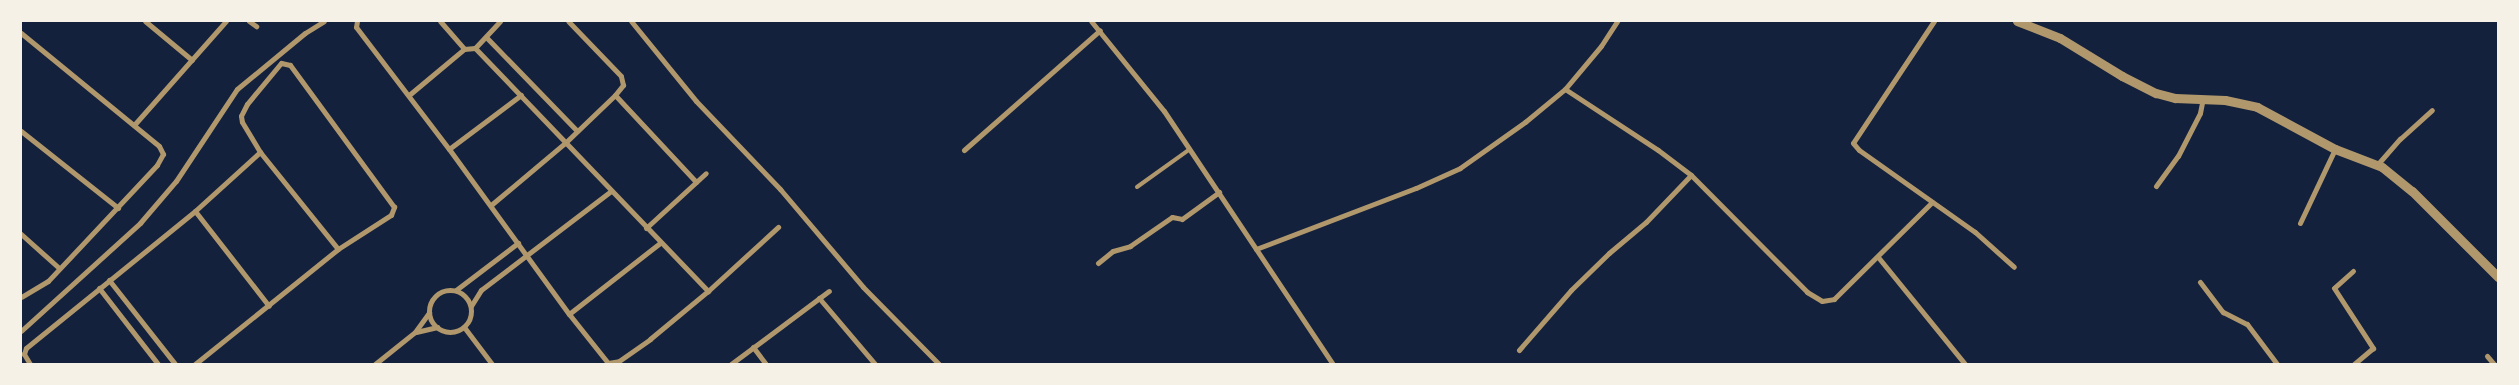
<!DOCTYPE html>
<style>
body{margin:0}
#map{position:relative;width:2519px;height:385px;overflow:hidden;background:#14213d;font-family:"Space Grotesk",sans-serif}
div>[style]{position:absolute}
.service>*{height:4px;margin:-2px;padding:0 2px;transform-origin:2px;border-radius:2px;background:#b1986c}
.minor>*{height:5px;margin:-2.5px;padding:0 2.5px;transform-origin:2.5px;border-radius:2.5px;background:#b1986c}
.minor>.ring{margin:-2.5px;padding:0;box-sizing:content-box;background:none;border:5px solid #b1986c;border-radius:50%}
.tertiary>*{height:9px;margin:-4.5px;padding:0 4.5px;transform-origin:4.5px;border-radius:4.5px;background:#b1986c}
span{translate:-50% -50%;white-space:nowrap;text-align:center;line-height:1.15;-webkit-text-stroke:4.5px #f6f1e7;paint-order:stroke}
.frame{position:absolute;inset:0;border:22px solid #f6f1e7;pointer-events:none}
</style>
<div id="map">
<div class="service">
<i style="left:1137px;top:187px;width:65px;rotate:-35.6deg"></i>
</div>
<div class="minor">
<i style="left:145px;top:21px;width:61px;rotate:39.7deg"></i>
<i style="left:249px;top:21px;width:9px;rotate:36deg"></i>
<i style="left:357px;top:21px;width:6px;rotate:99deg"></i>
<i style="left:356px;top:27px;width:153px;rotate:52.7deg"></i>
<i style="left:449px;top:149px;width:204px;rotate:54deg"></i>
<i style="left:569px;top:314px;width:63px;rotate:51.5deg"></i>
<i style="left:608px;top:363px;width:11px;rotate:-10deg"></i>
<i style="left:619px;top:361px;width:38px;rotate:-35deg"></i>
<i style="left:650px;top:339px;width:75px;rotate:-39.6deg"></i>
<i style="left:708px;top:291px;width:95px;rotate:-42.4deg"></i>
<i style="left:440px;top:21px;width:37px;rotate:49deg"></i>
<i style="left:464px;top:49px;width:11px;rotate:-5deg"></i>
<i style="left:475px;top:48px;width:337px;rotate:46.2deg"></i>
<i style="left:631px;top:21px;width:103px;rotate:50.9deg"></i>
<i style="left:696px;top:101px;width:122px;rotate:46.3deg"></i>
<i style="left:780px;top:189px;width:128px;rotate:49.7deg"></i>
<i style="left:863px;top:287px;width:108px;rotate:45.4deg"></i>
<i style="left:1091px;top:21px;width:116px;rotate:51deg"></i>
<i style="left:1164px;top:111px;width:304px;rotate:56.3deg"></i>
<i style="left:1934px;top:21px;width:146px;rotate:123.6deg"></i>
<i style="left:1853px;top:143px;width:9px;rotate:49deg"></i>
<i style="left:1859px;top:150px;width:142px;rotate:35.3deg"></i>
<i style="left:1975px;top:232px;width:52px;rotate:41.9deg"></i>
<i style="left:21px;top:33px;width:178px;rotate:39.3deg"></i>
<i style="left:159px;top:146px;width:9px;rotate:63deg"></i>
<i style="left:163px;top:154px;width:13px;rotate:119deg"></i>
<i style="left:157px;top:165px;width:159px;rotate:133.2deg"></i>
<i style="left:48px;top:281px;width:31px;rotate:149deg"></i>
<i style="left:486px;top:37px;width:131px;rotate:45.9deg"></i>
<i style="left:475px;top:48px;width:37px;rotate:-47deg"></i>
<i style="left:1565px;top:89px;width:111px;rotate:33.3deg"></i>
<i style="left:1658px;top:150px;width:41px;rotate:37.1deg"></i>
<i style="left:1691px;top:175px;width:165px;rotate:45.2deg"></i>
<i style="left:1807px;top:292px;width:17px;rotate:31deg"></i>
<i style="left:1822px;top:301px;width:12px;rotate:-9deg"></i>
<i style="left:1834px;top:299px;width:138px;rotate:-44.7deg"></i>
<i style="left:409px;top:95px;width:72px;rotate:-39.9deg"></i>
<i style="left:615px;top:95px;width:119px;rotate:47deg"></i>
<i style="left:134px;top:125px;width:139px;rotate:-48.5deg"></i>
<i style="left:21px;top:131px;width:124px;rotate:38.4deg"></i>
<i style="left:449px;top:149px;width:90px;rotate:-36.9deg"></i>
<i style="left:964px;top:150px;width:181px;rotate:-41.4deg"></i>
<i style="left:2377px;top:165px;width:35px;rotate:-49deg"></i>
<i style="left:2400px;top:139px;width:43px;rotate:-42.2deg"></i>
<i style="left:2156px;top:186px;width:37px;rotate:-54deg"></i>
<i style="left:2178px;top:156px;width:48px;rotate:-62.9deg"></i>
<i style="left:2200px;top:113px;width:15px;rotate:-79deg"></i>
<i style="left:491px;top:205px;width:97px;rotate:-40deg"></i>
<i style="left:565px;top:143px;width:69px;rotate:-43.8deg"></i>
<i style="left:615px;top:95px;width:13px;rotate:-51deg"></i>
<i style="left:623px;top:85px;width:9px;rotate:-103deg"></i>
<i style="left:621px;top:76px;width:76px;rotate:-133.9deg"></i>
<i style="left:195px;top:211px;width:120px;rotate:52.1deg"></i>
<i style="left:2300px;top:223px;width:82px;rotate:-64.7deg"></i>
<i style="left:646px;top:228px;width:81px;rotate:-42.5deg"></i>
<i style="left:21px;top:234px;width:51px;rotate:41.8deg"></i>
<i style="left:1256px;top:249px;width:171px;rotate:-20.9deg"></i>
<i style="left:1416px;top:188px;width:48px;rotate:-24.4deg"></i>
<i style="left:1460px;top:168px;width:80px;rotate:-35.3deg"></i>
<i style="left:1525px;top:122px;width:52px;rotate:-39.5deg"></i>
<i style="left:1565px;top:89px;width:56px;rotate:-50.1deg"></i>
<i style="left:1601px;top:46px;width:30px;rotate:-57deg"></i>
<i style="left:1878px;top:257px;width:138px;rotate:50.9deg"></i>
<i style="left:1098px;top:263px;width:19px;rotate:-39deg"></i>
<i style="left:1113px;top:251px;width:18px;rotate:-16deg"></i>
<i style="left:1130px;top:246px;width:51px;rotate:-34.6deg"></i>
<i style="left:1172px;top:217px;width:10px;rotate:11deg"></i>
<i style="left:1182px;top:219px;width:46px;rotate:-36.1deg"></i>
<i style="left:2353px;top:271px;width:25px;rotate:138deg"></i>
<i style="left:2334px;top:288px;width:72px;rotate:57deg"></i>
<i style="left:2373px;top:348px;width:25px;rotate:140deg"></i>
<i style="left:109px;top:280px;width:107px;rotate:51.8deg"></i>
<i style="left:2200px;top:282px;width:38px;rotate:53deg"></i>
<i style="left:2223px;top:312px;width:27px;rotate:27deg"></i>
<i style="left:2247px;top:324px;width:50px;rotate:53.1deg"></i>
<i style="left:99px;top:288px;width:96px;rotate:52.2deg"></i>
<i style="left:456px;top:290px;width:78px;rotate:-37.2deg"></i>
<i class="ring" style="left:429px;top:290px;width:37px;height:37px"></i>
<i style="left:819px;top:298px;width:87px;rotate:49.7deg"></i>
<i style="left:471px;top:306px;width:19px;rotate:-58deg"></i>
<i style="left:481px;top:290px;width:163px;rotate:-37.3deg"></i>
<i style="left:569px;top:314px;width:115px;rotate:-38deg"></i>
<i style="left:464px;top:327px;width:46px;rotate:52.9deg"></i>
<i style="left:21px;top:331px;width:161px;rotate:-42.2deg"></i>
<i style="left:140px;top:223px;width:55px;rotate:-49.4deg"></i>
<i style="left:176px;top:181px;width:110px;rotate:-56.5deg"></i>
<i style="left:237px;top:89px;width:88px;rotate:-39.5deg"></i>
<i style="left:305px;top:33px;width:22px;rotate:-32deg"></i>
<i style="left:416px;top:332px;width:22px;rotate:-13deg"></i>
<i style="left:753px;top:347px;width:21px;rotate:53deg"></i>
<i style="left:1519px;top:350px;width:79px;rotate:-49.1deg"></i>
<i style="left:1571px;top:290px;width:53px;rotate:-44.2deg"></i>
<i style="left:1609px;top:253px;width:48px;rotate:-40deg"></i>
<i style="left:1646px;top:222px;width:65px;rotate:-46.2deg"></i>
<i style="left:2487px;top:356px;width:11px;rotate:49deg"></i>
<i style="left:30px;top:364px;width:12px;rotate:-121deg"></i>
<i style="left:24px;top:354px;width:6px;rotate:-72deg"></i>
<i style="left:26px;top:348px;width:218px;rotate:-39deg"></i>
<i style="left:195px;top:211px;width:88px;rotate:-42.2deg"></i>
<i style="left:195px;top:364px;width:184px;rotate:-38.8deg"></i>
<i style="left:338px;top:249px;width:63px;rotate:-32.7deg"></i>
<i style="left:391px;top:215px;width:9px;rotate:-69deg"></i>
<i style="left:394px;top:207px;width:176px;rotate:-126.2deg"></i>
<i style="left:290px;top:65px;width:9px;rotate:-167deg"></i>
<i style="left:281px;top:63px;width:53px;rotate:129.7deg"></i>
<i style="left:247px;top:104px;width:13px;rotate:117deg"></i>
<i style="left:241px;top:116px;width:6px;rotate:81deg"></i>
<i style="left:242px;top:122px;width:35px;rotate:59deg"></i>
<i style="left:260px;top:152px;width:124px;rotate:51.2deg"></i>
<i style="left:375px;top:364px;width:51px;rotate:-38.7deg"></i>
<i style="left:415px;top:332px;width:24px;rotate:-54deg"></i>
<i style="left:731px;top:364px;width:122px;rotate:-36.7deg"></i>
</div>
<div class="tertiary">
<i style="left:2017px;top:21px;width:46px;rotate:21.6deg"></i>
<i style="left:2060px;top:38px;width:73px;rotate:31.5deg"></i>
<i style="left:2122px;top:76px;width:38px;rotate:27deg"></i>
<i style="left:2156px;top:93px;width:20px;rotate:15deg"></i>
<i style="left:2175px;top:98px;width:50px;rotate:2.3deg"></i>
<i style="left:2225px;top:100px;width:33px;rotate:12deg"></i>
<i style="left:2257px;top:107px;width:89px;rotate:28.3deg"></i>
<i style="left:2335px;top:149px;width:50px;rotate:21deg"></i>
<i style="left:2382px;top:167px;width:38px;rotate:39deg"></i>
<i style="left:2412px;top:191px;width:122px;rotate:45deg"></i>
</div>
<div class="frame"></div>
</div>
